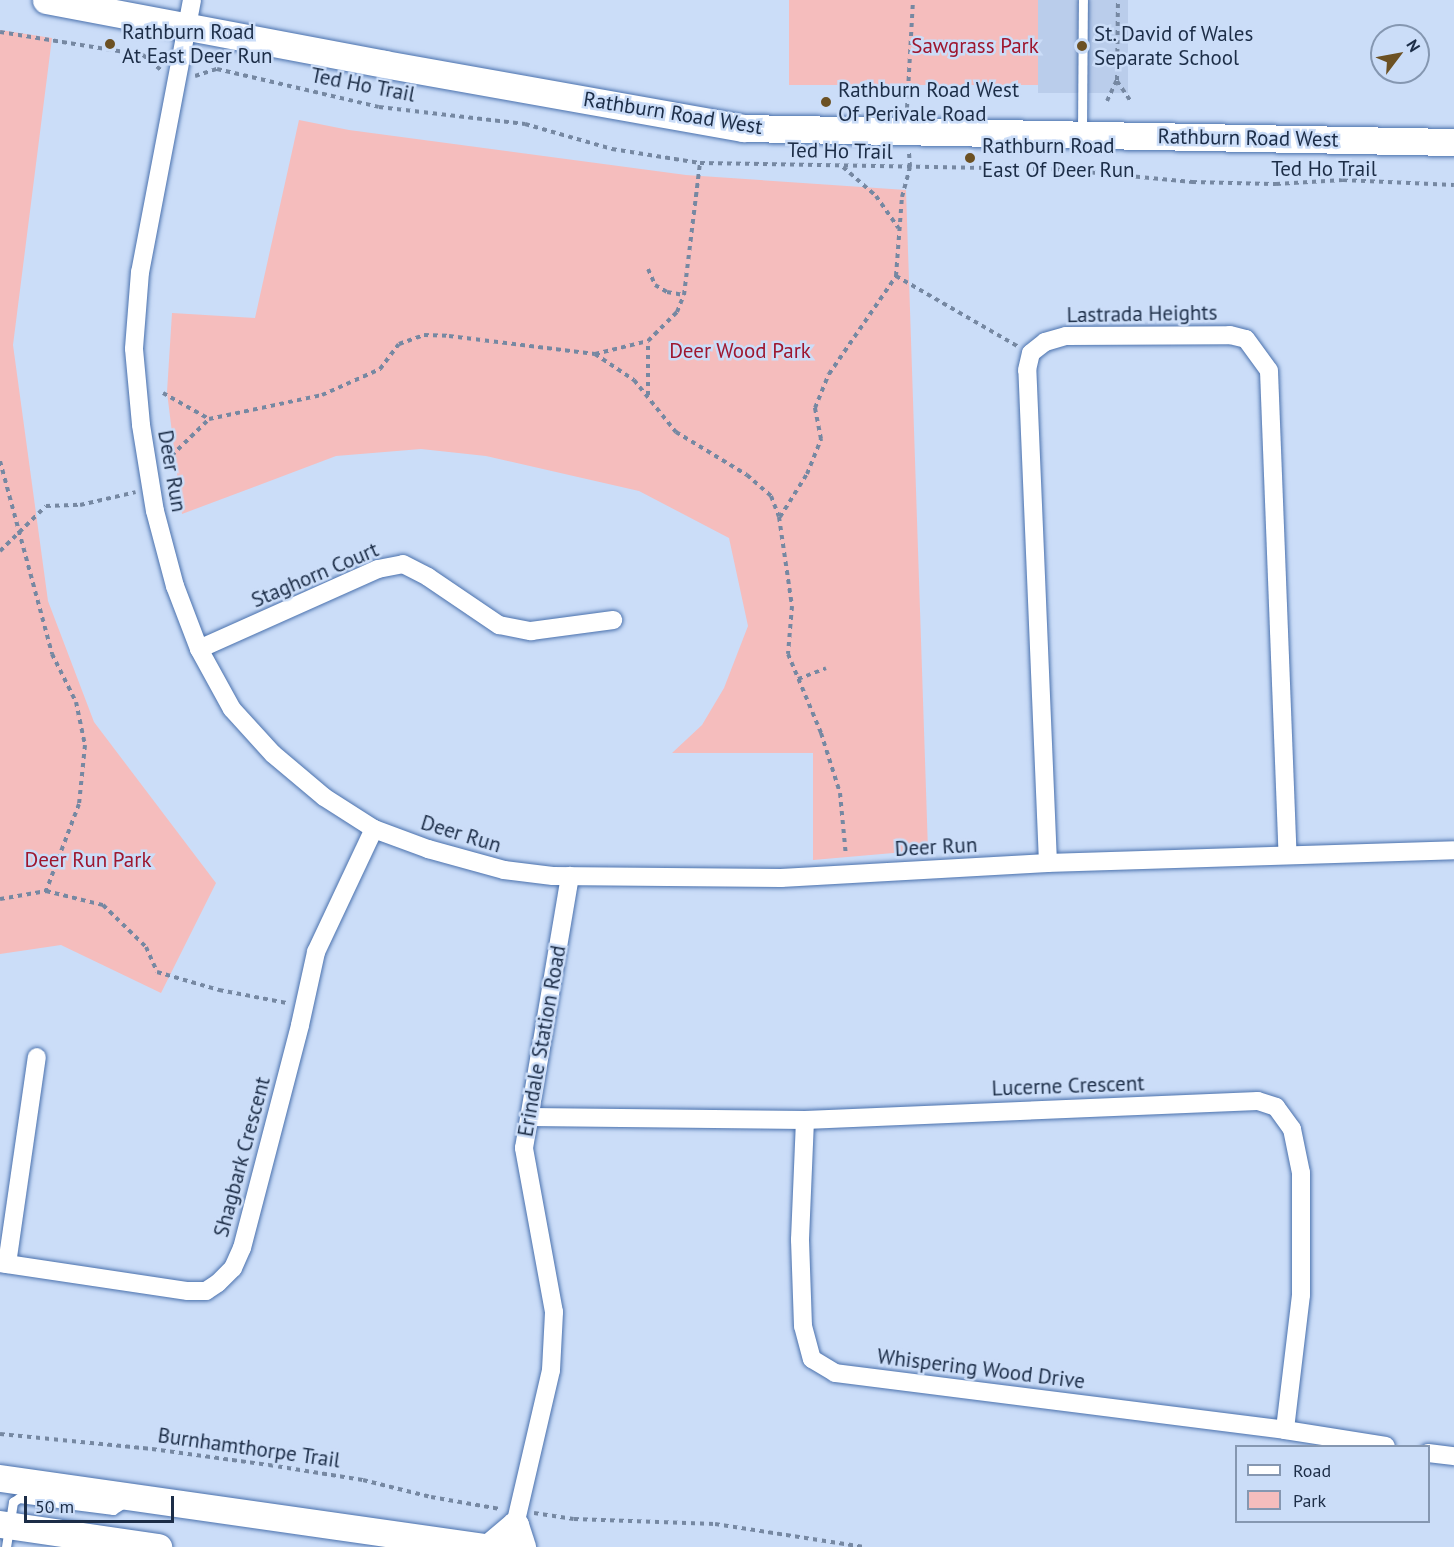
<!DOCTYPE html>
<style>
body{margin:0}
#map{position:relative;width:1454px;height:1547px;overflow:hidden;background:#cbddf8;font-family:"PT Sans",sans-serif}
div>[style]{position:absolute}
.built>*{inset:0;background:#bacdeb;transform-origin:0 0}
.green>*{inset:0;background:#f5bdbd;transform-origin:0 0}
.path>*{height:4px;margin-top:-2px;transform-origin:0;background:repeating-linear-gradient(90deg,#7688a2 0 4.5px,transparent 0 9px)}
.roads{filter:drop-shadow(0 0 2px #4a71ad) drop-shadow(0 0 2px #4a71ad)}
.lane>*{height:9px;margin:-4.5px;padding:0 4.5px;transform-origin:4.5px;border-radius:4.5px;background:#fff}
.street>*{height:18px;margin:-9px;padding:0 9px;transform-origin:9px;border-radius:9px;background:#fff}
.secondary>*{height:27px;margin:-13.5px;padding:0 13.5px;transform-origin:13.5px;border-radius:13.5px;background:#fff}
.dots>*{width:16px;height:16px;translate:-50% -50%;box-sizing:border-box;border:3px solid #cbddf8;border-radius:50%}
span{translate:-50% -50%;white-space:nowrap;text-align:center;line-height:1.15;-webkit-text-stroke:5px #cbddf8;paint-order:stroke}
.poi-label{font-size:21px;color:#1c2d47}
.left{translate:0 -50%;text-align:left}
.park-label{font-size:21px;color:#9e172f}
.street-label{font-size:21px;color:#1c2d47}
.legend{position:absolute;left:1235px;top:1445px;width:195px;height:78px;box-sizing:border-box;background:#cbddf8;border:2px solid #8597b1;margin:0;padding:8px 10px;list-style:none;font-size:18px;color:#1c2d47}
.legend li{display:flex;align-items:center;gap:12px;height:30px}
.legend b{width:30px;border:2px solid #8597b1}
.north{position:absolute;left:1370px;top:24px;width:60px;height:60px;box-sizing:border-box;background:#cbddf8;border:2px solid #8597b1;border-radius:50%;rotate:58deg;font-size:16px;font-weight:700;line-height:24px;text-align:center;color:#1c2d47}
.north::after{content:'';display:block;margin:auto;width:21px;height:27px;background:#6c5123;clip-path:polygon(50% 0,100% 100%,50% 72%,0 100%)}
.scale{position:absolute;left:24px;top:1496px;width:150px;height:27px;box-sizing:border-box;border:3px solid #1c2d47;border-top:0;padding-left:8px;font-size:18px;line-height:21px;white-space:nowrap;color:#1c2d47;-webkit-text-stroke:4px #cbddf8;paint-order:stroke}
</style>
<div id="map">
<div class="built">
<i style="left:1038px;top:0;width:90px;height:93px"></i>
</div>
<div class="green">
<i style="left:789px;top:0;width:249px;height:85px"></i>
<i style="clip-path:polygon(0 30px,52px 38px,13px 345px,48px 601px,94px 722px,216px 883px,161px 993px,61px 945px,0 954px)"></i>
<i style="clip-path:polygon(299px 120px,349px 130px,686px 175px,906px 190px,928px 850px,813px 860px,813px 753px,672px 753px,702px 725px,724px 688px,748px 626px,729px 538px,639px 491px,486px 456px,421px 449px,336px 456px,182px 514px,167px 392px,172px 313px,255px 318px)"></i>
</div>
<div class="path">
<i style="left:0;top:32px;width:145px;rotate:9.1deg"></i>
<i style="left:143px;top:55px;width:23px;rotate:40deg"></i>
<i style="left:195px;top:76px;width:23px;rotate:-18deg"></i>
<i style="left:217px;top:69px;width:166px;rotate:13.2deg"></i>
<i style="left:379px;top:107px;width:147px;rotate:6.6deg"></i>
<i style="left:525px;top:124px;width:91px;rotate:16deg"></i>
<i style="left:612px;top:149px;width:89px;rotate:9deg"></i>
<i style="left:700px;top:163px;width:355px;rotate:1deg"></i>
<i style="left:1055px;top:169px;width:138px;rotate:5.4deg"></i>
<i style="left:1192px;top:182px;width:84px;rotate:1.4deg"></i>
<i style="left:1276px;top:184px;width:67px;rotate:-3.4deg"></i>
<i style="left:1343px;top:180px;width:111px;rotate:2.6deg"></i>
<i style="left:1117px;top:81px;width:25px;rotate:56deg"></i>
<i style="left:1107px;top:101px;width:23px;rotate:-65deg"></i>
<i style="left:1117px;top:80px;width:80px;rotate:-89.3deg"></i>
<i style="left:907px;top:108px;width:108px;rotate:-86.8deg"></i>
<i style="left:843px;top:167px;width:44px;rotate:41.3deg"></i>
<i style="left:876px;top:196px;width:39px;rotate:55deg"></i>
<i style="left:648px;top:269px;width:17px;rotate:66deg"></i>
<i style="left:655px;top:285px;width:14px;rotate:30deg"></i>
<i style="left:667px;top:292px;width:17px;rotate:10deg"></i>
<i style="left:896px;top:276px;width:140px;rotate:30deg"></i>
<i style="left:595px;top:354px;width:47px;rotate:33.7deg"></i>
<i style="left:634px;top:380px;width:67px;rotate:51.1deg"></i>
<i style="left:676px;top:432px;width:83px;rotate:31.2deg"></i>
<i style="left:747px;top:475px;width:32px;rotate:41deg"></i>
<i style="left:771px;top:496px;width:22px;rotate:69deg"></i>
<i style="left:779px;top:517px;width:90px;rotate:81.7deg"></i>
<i style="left:792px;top:606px;width:48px;rotate:94.8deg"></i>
<i style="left:788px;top:654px;width:86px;rotate:67.3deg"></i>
<i style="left:821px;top:733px;width:63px;rotate:72.4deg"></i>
<i style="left:840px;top:793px;width:63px;rotate:84.6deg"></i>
<i style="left:163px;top:393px;width:53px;rotate:29.5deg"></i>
<i style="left:648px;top:395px;width:54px;rotate:-90deg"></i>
<i style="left:0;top:461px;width:200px;rotate:74.9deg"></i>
<i style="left:52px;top:654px;width:54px;rotate:63.4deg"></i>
<i style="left:76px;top:702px;width:44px;rotate:78.2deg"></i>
<i style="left:85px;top:745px;width:59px;rotate:95.8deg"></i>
<i style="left:79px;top:804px;width:93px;rotate:110.8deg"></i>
<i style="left:165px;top:462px;width:62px;rotate:-44.3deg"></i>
<i style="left:209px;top:419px;width:116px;rotate:-12deg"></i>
<i style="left:322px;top:395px;width:64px;rotate:-24.1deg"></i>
<i style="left:380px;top:369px;width:31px;rotate:-53deg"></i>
<i style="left:399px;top:344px;width:27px;rotate:-20deg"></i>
<i style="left:424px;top:335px;width:25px;rotate:2deg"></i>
<i style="left:449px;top:336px;width:147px;rotate:7deg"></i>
<i style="left:595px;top:354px;width:55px;rotate:-13.8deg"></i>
<i style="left:648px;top:341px;width:41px;rotate:-45deg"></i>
<i style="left:677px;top:312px;width:18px;rotate:-68deg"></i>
<i style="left:684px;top:295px;width:133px;rotate:-83.1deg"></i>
<i style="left:780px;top:517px;width:51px;rotate:-57.9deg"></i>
<i style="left:807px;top:474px;width:38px;rotate:-68deg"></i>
<i style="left:821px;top:439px;width:32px;rotate:-101deg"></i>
<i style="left:815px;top:408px;width:37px;rotate:-68deg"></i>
<i style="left:829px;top:374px;width:119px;rotate:-55.6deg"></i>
<i style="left:896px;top:276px;width:79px;rotate:-85.7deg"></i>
<i style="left:902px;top:197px;width:31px;rotate:-75deg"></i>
<i style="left:910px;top:167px;width:15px;rotate:-94deg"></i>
<i style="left:0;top:551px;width:64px;rotate:-44.4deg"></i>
<i style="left:46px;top:506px;width:34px;rotate:-2deg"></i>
<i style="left:80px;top:505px;width:57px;rotate:-13.1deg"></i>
<i style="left:798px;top:679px;width:30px;rotate:-21deg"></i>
<i style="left:0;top:899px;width:47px;rotate:-9.9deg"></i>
<i style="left:46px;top:891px;width:59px;rotate:13.8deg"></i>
<i style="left:103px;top:905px;width:60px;rotate:44.3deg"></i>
<i style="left:146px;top:947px;width:27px;rotate:66deg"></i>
<i style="left:157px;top:972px;width:65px;rotate:16.2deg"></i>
<i style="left:219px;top:990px;width:69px;rotate:10.8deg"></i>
<i style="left:0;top:1434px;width:153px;rotate:5.6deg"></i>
<i style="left:152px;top:1449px;width:118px;rotate:7.8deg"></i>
<i style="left:269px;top:1465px;width:95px;rotate:9.1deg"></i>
<i style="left:363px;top:1480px;width:70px;rotate:14deg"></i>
<i style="left:431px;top:1497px;width:70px;rotate:9.9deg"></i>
<i style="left:534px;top:1513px;width:40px;rotate:8.5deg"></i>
<i style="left:574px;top:1519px;width:141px;rotate:2deg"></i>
<i style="left:715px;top:1524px;width:151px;rotate:8.8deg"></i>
</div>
<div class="roads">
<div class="lane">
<i style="left:1082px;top:133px;width:133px;rotate:-89.6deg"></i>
<i style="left:6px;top:1547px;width:46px;rotate:-81.2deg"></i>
<i style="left:13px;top:1502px;width:7px;rotate:-34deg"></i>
<i style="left:19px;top:1498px;width:95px;rotate:7.3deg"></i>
<i style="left:113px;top:1510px;width:15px;rotate:-32deg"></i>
</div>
<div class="street">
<i style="left:192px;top:0;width:277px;rotate:100.8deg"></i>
<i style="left:140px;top:272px;width:77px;rotate:94.5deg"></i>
<i style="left:134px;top:349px;width:76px;rotate:84.7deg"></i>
<i style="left:141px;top:425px;width:87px;rotate:80.8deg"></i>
<i style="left:155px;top:511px;width:78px;rotate:75.1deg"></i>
<i style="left:175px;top:586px;width:67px;rotate:69.1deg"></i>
<i style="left:199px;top:649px;width:68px;rotate:61.2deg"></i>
<i style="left:232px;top:709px;width:61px;rotate:47.7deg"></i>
<i style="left:273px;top:754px;width:67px;rotate:40.1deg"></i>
<i style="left:324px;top:797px;width:59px;rotate:32.6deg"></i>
<i style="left:374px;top:829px;width:58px;rotate:20.3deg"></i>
<i style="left:428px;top:849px;width:79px;rotate:15.4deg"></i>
<i style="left:504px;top:870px;width:49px;rotate:7deg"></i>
<i style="left:553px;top:876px;width:228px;rotate:0.5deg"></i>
<i style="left:781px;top:878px;width:267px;rotate:-3.2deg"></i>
<i style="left:1048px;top:863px;width:406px;rotate:-1.8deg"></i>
<i style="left:199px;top:649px;width:196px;rotate:-24.1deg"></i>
<i style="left:378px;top:569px;width:25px;rotate:-11deg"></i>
<i style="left:403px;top:564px;width:28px;rotate:27deg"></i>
<i style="left:428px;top:577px;width:86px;rotate:34.1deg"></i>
<i style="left:499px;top:625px;width:33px;rotate:11deg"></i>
<i style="left:531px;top:631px;width:83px;rotate:-7.6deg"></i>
<i style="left:1048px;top:863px;width:493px;rotate:-92.4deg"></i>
<i style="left:1027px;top:370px;width:17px;rotate:-77deg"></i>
<i style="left:1031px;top:353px;width:18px;rotate:-38deg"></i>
<i style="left:1045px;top:342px;width:22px;rotate:-16deg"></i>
<i style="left:1066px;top:336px;width:164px;rotate:-0.3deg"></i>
<i style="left:1230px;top:335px;width:16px;rotate:14deg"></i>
<i style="left:1246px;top:339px;width:39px;rotate:54deg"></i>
<i style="left:1269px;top:371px;width:484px;rotate:87.8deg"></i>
<i style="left:530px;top:1117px;width:275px;rotate:0.6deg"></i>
<i style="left:805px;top:1120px;width:453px;rotate:-2.4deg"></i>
<i style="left:1258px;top:1101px;width:19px;rotate:18deg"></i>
<i style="left:1276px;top:1107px;width:27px;rotate:54deg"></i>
<i style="left:1292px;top:1129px;width:45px;rotate:78.4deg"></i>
<i style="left:1301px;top:1173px;width:122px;rotate:90deg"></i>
<i style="left:1301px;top:1295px;width:136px;rotate:96.8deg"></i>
<i style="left:805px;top:1120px;width:120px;rotate:92.4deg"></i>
<i style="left:800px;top:1240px;width:86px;rotate:88deg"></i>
<i style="left:803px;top:1326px;width:34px;rotate:75deg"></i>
<i style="left:812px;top:1359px;width:27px;rotate:31deg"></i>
<i style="left:835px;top:1373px;width:454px;rotate:7.2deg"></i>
<i style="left:1285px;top:1430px;width:102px;rotate:9deg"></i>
<i style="left:0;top:1263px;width:190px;rotate:8.5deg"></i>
<i style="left:188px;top:1291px;width:18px"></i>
<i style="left:206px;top:1291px;width:14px;rotate:-34deg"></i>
<i style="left:218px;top:1283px;width:21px;rotate:-45deg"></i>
<i style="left:233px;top:1268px;width:22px;rotate:-66deg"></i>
<i style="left:242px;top:1248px;width:230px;rotate:-75.4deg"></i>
<i style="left:300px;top:1025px;width:75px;rotate:-77.6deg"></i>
<i style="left:316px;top:952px;width:136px;rotate:-64.8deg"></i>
<i style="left:7px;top:1264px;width:209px;rotate:-81.8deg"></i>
<i style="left:1428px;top:1453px;width:26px;rotate:7deg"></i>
<i style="left:515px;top:1525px;width:159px;rotate:-76.9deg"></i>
<i style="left:551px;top:1370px;width:58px;rotate:-87deg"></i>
<i style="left:554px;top:1312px;width:167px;rotate:-100.4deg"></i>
<i style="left:524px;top:1148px;width:276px;rotate:-80.4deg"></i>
</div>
<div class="secondary">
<i style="left:46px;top:0;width:344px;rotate:10.7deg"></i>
<i style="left:384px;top:64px;width:365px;rotate:10.1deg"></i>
<i style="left:743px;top:128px;width:711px;rotate:1.13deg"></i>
<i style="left:0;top:1478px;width:488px;rotate:8.1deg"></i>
<i style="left:0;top:1524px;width:160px;rotate:8.3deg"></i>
<i style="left:489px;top:1547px;width:34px;rotate:-40deg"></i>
<i style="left:515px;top:1525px;width:23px;rotate:72deg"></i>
</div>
</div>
<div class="dots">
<i style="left:110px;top:44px;background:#6c5123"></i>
<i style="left:1082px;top:46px;background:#6c5123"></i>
<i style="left:826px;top:102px;background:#6c5123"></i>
<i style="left:970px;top:158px;background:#6c5123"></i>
</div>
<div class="poi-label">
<span class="left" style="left:122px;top:44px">Rathburn Road<br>At East Deer Run</span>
<span class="left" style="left:1094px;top:46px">St. David of Wales<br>Separate School</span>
<span class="left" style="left:838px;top:102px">Rathburn Road West<br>Of Perivale Road</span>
<span class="left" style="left:982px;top:158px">Rathburn Road<br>East Of Deer Run</span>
</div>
<div class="park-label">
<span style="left:975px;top:46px">Sawgrass Park</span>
<span style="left:740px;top:351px">Deer Wood Park</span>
<span style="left:88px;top:860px">Deer Run Park</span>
</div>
<div class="street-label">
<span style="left:363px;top:85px;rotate:11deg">Ted Ho Trail</span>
<span style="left:673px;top:113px;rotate:9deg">Rathburn Road West</span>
<span style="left:1248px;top:138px;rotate:1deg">Rathburn Road West</span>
<span style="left:840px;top:151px;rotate:1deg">Ted Ho Trail</span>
<span style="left:1324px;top:169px">Ted Ho Trail</span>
<span style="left:1142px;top:314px;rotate:-1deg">Lastrada Heights</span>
<span style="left:172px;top:471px;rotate:80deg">Deer Run</span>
<span style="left:315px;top:575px;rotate:-23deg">Staghorn Court</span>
<span style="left:461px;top:834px;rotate:17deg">Deer Run</span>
<span style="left:936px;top:847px;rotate:-3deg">Deer Run</span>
<span style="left:542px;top:1041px;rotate:-80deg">Erindale Station Road</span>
<span style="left:1068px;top:1086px;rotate:-2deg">Lucerne Crescent</span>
<span style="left:242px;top:1157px;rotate:-75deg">Shagbark Crescent</span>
<span style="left:981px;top:1369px;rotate:7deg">Whispering Wood Drive</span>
<span style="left:249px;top:1448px;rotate:8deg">Burnhamthorpe Trail</span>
</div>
<ul class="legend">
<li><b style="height:8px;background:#fff"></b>Road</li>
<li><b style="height:16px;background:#f5bdbd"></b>Park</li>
</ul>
<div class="north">N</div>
<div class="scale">50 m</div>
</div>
